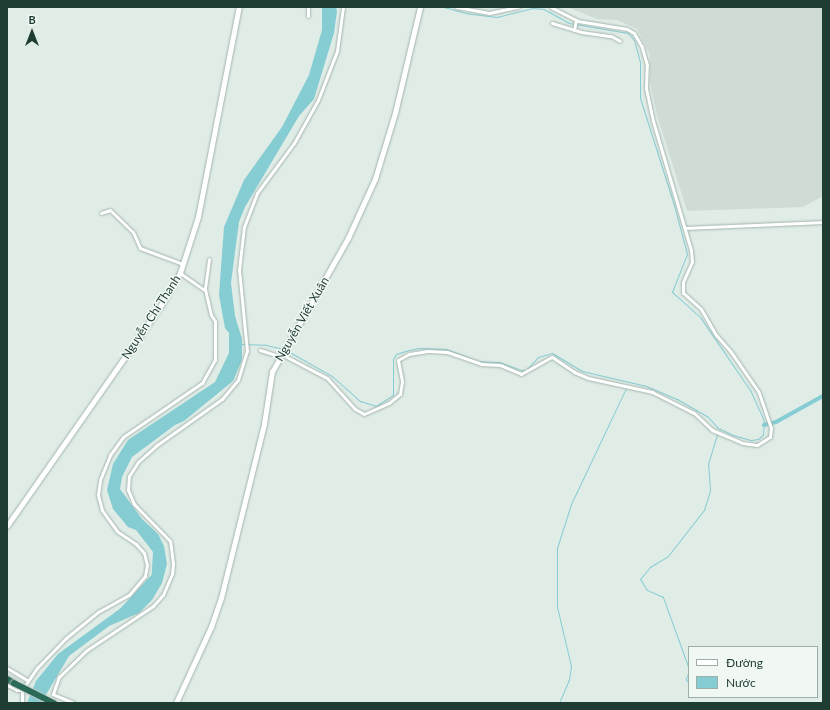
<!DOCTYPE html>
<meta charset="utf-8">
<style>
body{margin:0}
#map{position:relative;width:830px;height:710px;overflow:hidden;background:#e0ece6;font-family:Lato,sans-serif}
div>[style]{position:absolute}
.built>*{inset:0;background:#cedcd5}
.water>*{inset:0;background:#85ccd3}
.stream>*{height:1px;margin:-0.5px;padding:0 0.5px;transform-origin:0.5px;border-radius:0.5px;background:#85ccd3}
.canal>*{height:4px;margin:-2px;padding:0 2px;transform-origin:2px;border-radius:2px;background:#85ccd3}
.river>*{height:7px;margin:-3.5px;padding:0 3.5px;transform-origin:3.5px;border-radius:3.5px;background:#85ccd3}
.roads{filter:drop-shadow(0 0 1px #a3b4ad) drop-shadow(0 0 1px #a3b4ad)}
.street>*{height:3px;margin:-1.5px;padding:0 1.5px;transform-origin:1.5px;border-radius:1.5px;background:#fff}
.secondary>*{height:4.5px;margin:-2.25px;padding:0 2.25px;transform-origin:2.25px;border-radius:2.25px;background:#fff}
.highway>*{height:5.5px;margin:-2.75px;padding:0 2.75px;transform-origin:2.75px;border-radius:2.75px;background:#2b6a59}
.bridges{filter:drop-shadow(0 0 1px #c1c9c6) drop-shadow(0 0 1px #c1c9c6)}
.highway-bridge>*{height:5.5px;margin:-2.75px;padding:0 2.75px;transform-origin:2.75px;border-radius:2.75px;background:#2b6a59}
span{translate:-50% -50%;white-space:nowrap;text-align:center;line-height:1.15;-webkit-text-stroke:3px #f1f8f4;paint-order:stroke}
.street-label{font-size:12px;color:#203d33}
.frame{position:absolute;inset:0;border:8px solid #203d33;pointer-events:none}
.legend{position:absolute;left:688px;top:646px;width:130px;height:52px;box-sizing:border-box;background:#f1f8f4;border:1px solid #9dada7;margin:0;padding:5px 7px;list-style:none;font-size:12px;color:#203d33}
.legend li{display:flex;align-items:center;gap:8px;height:20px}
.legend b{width:20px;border:1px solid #9dada7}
.north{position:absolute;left:12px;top:12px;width:40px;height:40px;-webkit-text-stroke:3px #f1f8f4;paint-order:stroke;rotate:0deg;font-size:11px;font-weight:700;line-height:16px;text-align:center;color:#203d33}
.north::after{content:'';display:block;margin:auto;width:14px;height:18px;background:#203d33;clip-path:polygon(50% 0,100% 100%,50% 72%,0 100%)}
</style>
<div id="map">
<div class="built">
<i style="clip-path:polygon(567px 7px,823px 7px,823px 196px,803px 207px,687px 211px,657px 115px,650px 83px,650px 55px,637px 29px,617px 20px,597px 19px)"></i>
</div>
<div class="water">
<i style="clip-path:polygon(322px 7px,336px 7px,337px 11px,334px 33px,314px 99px,299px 116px,245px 207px,239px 222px,231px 283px,235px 316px,242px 339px,242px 360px,233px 381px,184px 421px,175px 425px,132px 457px,122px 477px,120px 489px,142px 519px,158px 534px,164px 546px,167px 564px,162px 583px,152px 600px,139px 613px,109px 626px,69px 656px,41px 703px,27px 703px,36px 681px,58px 654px,151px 586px,153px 552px,136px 530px,128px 527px,113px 509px,107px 490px,113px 464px,128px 440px,215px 382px,229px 353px,229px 333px,225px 328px,219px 295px,224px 227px,244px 180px,282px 127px,309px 75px,322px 30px)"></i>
</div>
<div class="stream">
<i style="left:241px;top:344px;width:25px;rotate:2deg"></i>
<i style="left:266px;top:345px;width:17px;rotate:13deg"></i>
<i style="left:286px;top:350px;width:53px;rotate:29.5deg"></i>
<i style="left:332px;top:376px;width:38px;rotate:42deg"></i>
<i style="left:360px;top:401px;width:17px;rotate:17deg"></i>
<i style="left:376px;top:406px;width:20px;rotate:-33deg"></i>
<i style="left:393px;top:395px;width:36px;rotate:-90deg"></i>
<i style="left:393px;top:359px;width:6px;rotate:-59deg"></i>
<i style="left:396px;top:354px;width:9px;rotate:-18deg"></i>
<i style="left:405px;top:351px;width:14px;rotate:-12deg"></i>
<i style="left:419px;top:348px;width:27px;rotate:2deg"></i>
<i style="left:446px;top:349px;width:33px;rotate:21deg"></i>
<i style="left:477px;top:361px;width:22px;rotate:3deg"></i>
<i style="left:499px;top:362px;width:23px;rotate:20deg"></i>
<i style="left:521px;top:370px;width:5px"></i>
<i style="left:526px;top:370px;width:18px;rotate:-47deg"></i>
<i style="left:538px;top:357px;width:15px;rotate:-16deg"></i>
<i style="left:552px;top:353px;width:35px;rotate:31deg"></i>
<i style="left:582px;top:371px;width:66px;rotate:13.2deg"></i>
<i style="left:646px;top:386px;width:34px;rotate:23deg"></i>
<i style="left:677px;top:399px;width:36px;rotate:30deg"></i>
<i style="left:708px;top:417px;width:15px;rotate:48deg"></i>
<i style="left:718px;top:428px;width:17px;rotate:25deg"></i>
<i style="left:733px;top:435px;width:19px;rotate:16deg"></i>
<i style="left:751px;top:440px;width:7px;rotate:-8deg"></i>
<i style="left:758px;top:439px;width:6px;rotate:-39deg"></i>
<i style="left:763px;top:435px;width:14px;rotate:-86deg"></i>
<i style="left:764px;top:421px;width:34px;rotate:-114deg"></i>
<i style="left:750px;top:390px;width:88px;rotate:-124.4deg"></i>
<i style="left:700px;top:317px;width:38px;rotate:-138deg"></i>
<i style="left:672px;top:292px;width:41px;rotate:-68.5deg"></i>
<i style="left:687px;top:254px;width:51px;rotate:-104.9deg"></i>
<i style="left:674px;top:205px;width:112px;rotate:-107.6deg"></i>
<i style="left:640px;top:98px;width:36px;rotate:-90deg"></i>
<i style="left:640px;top:62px;width:23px;rotate:-105deg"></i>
<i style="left:634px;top:40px;width:9px;rotate:-131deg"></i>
<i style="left:628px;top:33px;width:60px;rotate:-170.4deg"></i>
<i style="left:569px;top:23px;width:29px;rotate:-151deg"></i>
<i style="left:544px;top:9px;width:11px;rotate:-175deg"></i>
<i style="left:533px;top:8px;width:37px;rotate:166deg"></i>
<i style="left:497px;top:17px;width:31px;rotate:-173deg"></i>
<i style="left:466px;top:13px;width:24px;rotate:-165deg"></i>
<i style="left:689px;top:669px;width:77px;rotate:-109.9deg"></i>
<i style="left:663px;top:597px;width:17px;rotate:-156deg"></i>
<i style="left:647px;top:590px;width:13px;rotate:-122deg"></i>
<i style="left:640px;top:579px;width:16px;rotate:-50deg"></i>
<i style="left:650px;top:567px;width:21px;rotate:-31deg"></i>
<i style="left:668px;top:556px;width:58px;rotate:-52deg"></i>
<i style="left:704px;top:510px;width:21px;rotate:-73deg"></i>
<i style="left:710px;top:490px;width:26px;rotate:-94deg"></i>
<i style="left:708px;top:464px;width:31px;rotate:-73deg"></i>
<i style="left:689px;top:671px;width:9px;rotate:111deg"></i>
<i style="left:686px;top:679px;width:6px;rotate:59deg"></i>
<i style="left:559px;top:703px;width:25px;rotate:-67deg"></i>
<i style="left:569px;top:680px;width:14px;rotate:-82deg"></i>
<i style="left:571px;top:666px;width:61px;rotate:-103.3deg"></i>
<i style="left:557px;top:607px;width:59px;rotate:-90deg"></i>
<i style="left:557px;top:548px;width:46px;rotate:-72.3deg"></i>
<i style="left:571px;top:504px;width:128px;rotate:-64.6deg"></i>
</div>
<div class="canal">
<i style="left:764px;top:425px;width:12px;rotate:-14deg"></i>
<i style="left:776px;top:422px;width:54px;rotate:-29deg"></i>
</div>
<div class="river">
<i style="left:121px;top:612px;width:56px;rotate:-47.2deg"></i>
</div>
<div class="roads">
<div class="street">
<i style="left:308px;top:7px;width:9px;rotate:90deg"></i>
<i style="left:456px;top:7px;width:34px;rotate:10deg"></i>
<i style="left:489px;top:13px;width:30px;rotate:-12deg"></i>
<i style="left:552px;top:23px;width:30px;rotate:17deg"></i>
<i style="left:581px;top:32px;width:30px;rotate:8deg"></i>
<i style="left:611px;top:36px;width:10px;rotate:29deg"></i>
<i style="left:574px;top:30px;width:10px;rotate:-79deg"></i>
<i style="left:101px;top:213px;width:9px;rotate:-18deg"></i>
<i style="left:110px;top:210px;width:32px;rotate:44deg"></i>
<i style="left:133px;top:232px;width:17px;rotate:66deg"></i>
<i style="left:140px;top:248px;width:46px;rotate:20.4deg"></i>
<i style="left:686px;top:228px;width:137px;rotate:-2.5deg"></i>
<i style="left:180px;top:273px;width:29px;rotate:35deg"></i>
<i style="left:260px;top:350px;width:20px;rotate:18deg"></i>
<i style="left:281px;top:354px;width:52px;rotate:27.6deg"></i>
<i style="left:327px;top:378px;width:42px;rotate:47.9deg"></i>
<i style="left:355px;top:409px;width:10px;rotate:29deg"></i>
<i style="left:364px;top:414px;width:27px;rotate:-24deg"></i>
<i style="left:389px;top:403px;width:14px;rotate:-39deg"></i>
<i style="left:400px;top:394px;width:13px;rotate:-81deg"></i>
<i style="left:402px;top:381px;width:21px;rotate:-101deg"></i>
<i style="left:398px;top:360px;width:13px;rotate:-29deg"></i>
<i style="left:409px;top:354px;width:19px;rotate:-9deg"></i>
<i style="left:428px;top:351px;width:19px;rotate:3deg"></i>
<i style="left:447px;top:352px;width:36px;rotate:19deg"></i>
<i style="left:481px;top:364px;width:19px;rotate:3deg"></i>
<i style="left:500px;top:365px;width:23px;rotate:23deg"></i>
<i style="left:521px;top:374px;width:35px;rotate:-29deg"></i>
<i style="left:552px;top:357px;width:27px;rotate:34deg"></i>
<i style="left:574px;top:372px;width:15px;rotate:23deg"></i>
<i style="left:588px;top:378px;width:66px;rotate:12.3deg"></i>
<i style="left:652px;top:392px;width:47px;rotate:26.6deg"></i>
<i style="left:694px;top:413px;width:25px;rotate:43deg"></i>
<i style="left:712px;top:430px;width:33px;rotate:23deg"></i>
<i style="left:742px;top:443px;width:15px;rotate:8deg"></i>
<i style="left:757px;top:445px;width:15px;rotate:-32deg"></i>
<i style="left:770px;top:437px;width:9px;rotate:-84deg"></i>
<i style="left:771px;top:428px;width:39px;rotate:-109deg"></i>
<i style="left:758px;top:391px;width:47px;rotate:-124.7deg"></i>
<i style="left:731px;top:352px;width:23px;rotate:-131deg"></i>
<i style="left:716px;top:335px;width:30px;rotate:-120deg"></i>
<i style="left:701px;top:309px;width:24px;rotate:-138deg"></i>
<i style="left:683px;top:293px;width:11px;rotate:-90deg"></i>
<i style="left:683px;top:282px;width:22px;rotate:-66deg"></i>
<i style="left:692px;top:262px;width:12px;rotate:-95deg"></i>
<i style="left:691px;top:250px;width:134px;rotate:-106.4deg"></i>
<i style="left:653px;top:121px;width:34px;rotate:-102deg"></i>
<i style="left:646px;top:88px;width:23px;rotate:-88deg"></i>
<i style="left:647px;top:65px;width:19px;rotate:-106deg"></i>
<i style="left:642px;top:47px;width:16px;rotate:-120deg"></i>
<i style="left:634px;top:33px;width:8px;rotate:-150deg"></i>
<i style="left:627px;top:29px;width:50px;rotate:-170.7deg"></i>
<i style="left:578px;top:21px;width:30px;rotate:-153deg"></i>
<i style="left:7px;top:668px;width:23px;rotate:31deg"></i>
<i style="left:7px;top:685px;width:11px;rotate:27deg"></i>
<i style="left:17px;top:690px;width:5px"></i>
<i style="left:22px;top:690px;width:27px;rotate:-56deg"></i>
<i style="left:37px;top:668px;width:42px;rotate:-46deg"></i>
<i style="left:66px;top:638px;width:41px;rotate:-39.1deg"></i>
<i style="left:98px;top:612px;width:35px;rotate:-29deg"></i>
<i style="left:129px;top:595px;width:25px;rotate:-50deg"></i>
<i style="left:145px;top:576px;width:11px;rotate:-80deg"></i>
<i style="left:147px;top:565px;width:12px;rotate:-104deg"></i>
<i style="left:144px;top:553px;width:12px;rotate:-132deg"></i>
<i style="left:136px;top:544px;width:23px;rotate:-146deg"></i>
<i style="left:117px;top:531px;width:26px;rotate:-126deg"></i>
<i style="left:102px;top:510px;width:16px;rotate:-105deg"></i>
<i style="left:98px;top:495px;width:15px;rotate:-82deg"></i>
<i style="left:100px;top:480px;width:27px;rotate:-68deg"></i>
<i style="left:110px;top:455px;width:22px;rotate:-54deg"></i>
<i style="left:123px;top:437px;width:96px;rotate:-34.4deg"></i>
<i style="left:202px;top:383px;width:26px;rotate:-61deg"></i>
<i style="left:215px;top:360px;width:39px;rotate:-90deg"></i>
<i style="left:215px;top:321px;width:7px;rotate:-124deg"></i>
<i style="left:211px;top:315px;width:28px;rotate:-103deg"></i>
<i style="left:205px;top:288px;width:29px;rotate:-82deg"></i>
<i style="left:22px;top:703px;width:13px;rotate:-90deg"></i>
<i style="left:74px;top:703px;width:23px;rotate:-157deg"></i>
<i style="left:53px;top:694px;width:18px;rotate:-71deg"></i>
<i style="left:59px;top:677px;width:39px;rotate:-44deg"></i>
<i style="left:87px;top:650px;width:79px;rotate:-33.7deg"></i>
<i style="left:153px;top:606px;width:15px;rotate:-48deg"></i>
<i style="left:163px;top:595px;width:23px;rotate:-67deg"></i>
<i style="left:172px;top:574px;width:10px;rotate:-84deg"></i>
<i style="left:173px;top:564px;width:23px;rotate:-97deg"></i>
<i style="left:170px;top:541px;width:52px;rotate:-134.2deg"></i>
<i style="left:134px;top:504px;width:15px;rotate:-113deg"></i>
<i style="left:128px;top:490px;width:14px;rotate:-86deg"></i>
<i style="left:129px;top:476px;width:17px;rotate:-57deg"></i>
<i style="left:138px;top:462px;width:25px;rotate:-42deg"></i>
<i style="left:157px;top:445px;width:80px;rotate:-35.3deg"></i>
<i style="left:222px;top:399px;width:25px;rotate:-50deg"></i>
<i style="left:238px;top:380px;width:30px;rotate:-73deg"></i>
<i style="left:247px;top:351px;width:81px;rotate:-95.6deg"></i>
<i style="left:239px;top:270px;width:43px;rotate:-83.4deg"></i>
<i style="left:244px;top:227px;width:36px;rotate:-69deg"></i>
<i style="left:257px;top:193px;width:62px;rotate:-53.5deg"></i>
<i style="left:294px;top:143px;width:49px;rotate:-60.8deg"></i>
<i style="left:318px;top:100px;width:53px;rotate:-68.8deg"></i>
<i style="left:337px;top:51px;width:44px;rotate:-82.2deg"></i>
</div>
<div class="secondary">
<i style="left:7px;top:526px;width:269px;rotate:-55.1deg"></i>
<i style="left:161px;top:305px;width:37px;rotate:-59deg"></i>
<i style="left:180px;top:273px;width:59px;rotate:-72.2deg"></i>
<i style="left:198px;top:217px;width:214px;rotate:-79deg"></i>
<i style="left:176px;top:703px;width:84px;rotate:-65.3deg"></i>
<i style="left:211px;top:627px;width:31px;rotate:-71deg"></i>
<i style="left:221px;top:598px;width:179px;rotate:-76.1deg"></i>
<i style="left:264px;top:424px;width:53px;rotate:-81.3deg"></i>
<i style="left:272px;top:372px;width:154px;rotate:-60.4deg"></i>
<i style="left:348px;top:238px;width:65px;rotate:-65.4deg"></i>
<i style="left:375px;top:179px;width:69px;rotate:-73.1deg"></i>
<i style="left:395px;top:113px;width:109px;rotate:-76.7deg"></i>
</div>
<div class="highway">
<i style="left:7px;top:679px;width:8px;rotate:30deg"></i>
</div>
</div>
<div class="bridges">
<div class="highway-bridge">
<i style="left:14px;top:683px;width:45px;rotate:26.6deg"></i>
</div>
</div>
<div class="street-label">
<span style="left:151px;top:317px;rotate:-57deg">Nguyễn Chí Thanh</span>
<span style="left:302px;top:319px;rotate:-60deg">Nguyễn Viết Xuân</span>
</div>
<div class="frame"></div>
<ul class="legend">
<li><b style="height:5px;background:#fff"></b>Đường</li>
<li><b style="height:11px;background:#85ccd3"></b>Nước</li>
</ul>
<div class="north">B</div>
</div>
